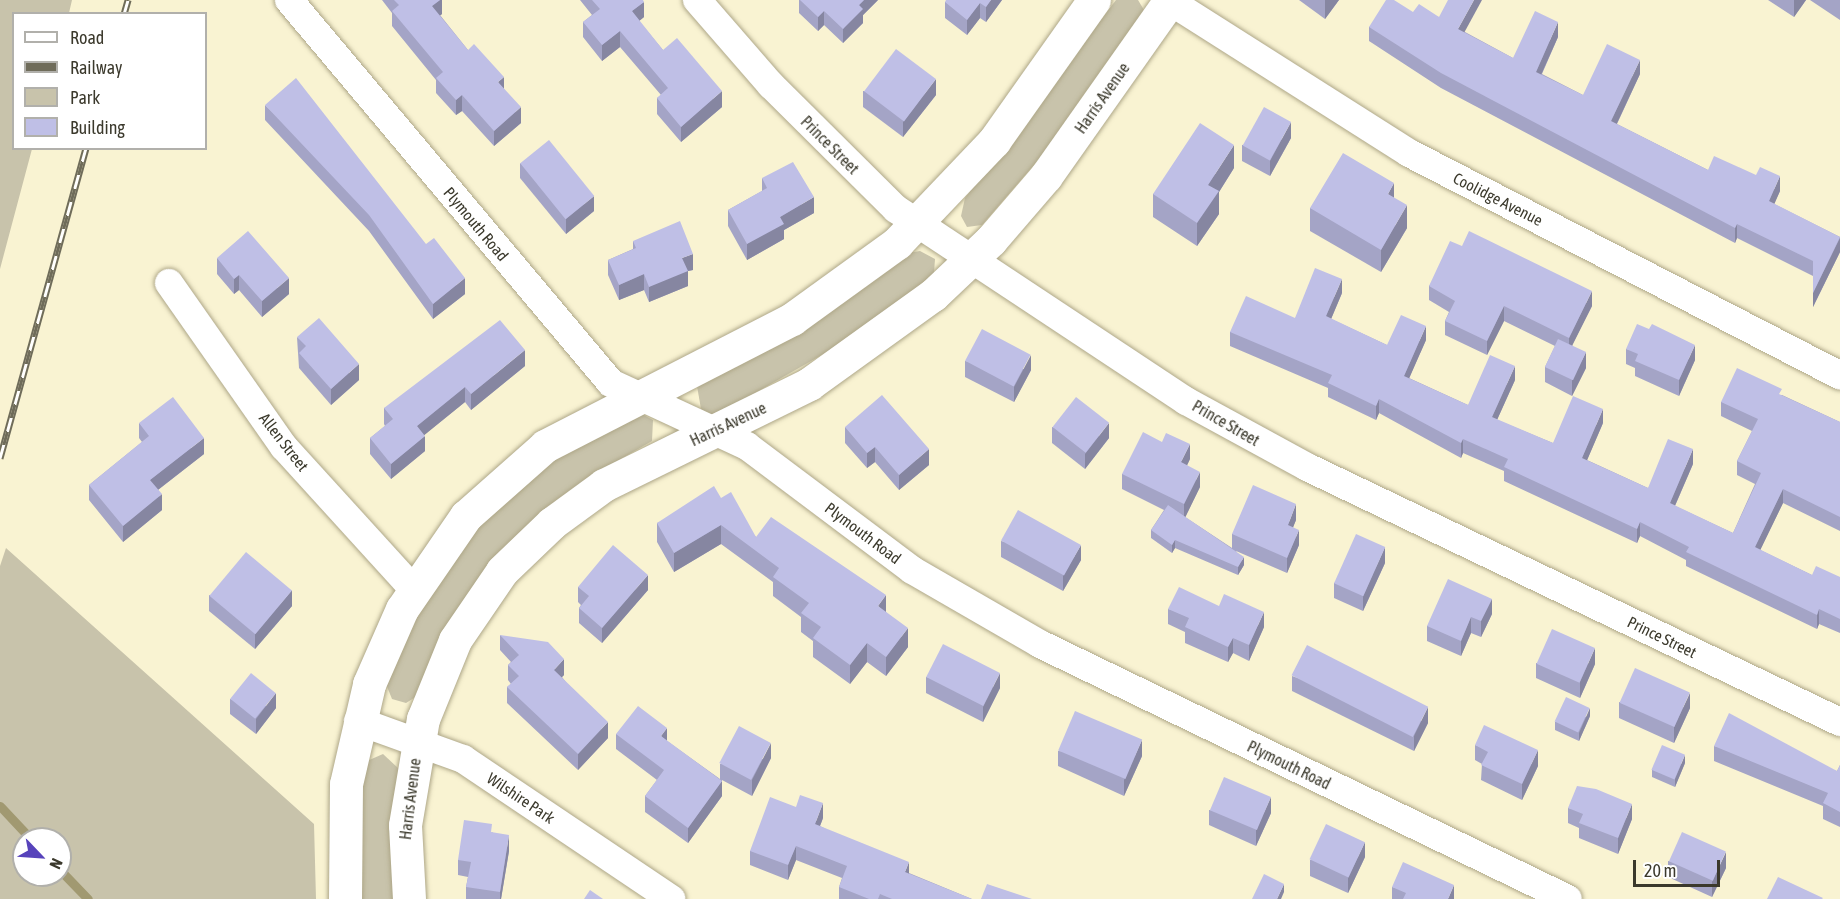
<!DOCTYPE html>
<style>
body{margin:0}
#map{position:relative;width:1840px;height:899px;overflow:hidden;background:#f9f3d2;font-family:"Asap Condensed",sans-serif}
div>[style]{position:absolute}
.green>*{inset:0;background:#c8c3ab}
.stream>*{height:9px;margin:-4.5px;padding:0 4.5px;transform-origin:4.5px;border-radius:4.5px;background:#a19971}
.roads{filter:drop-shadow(0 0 2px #aea788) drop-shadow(0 0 2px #aea788)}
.minor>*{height:28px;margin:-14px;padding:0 14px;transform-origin:14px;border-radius:14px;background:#fff}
.tertiary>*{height:33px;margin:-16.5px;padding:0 16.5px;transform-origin:16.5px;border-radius:16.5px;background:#fff}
.rail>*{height:7px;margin-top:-3.5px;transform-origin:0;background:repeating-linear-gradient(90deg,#fff 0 14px,#6f6c5a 0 28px);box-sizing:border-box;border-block:2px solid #6f6c5a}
.wall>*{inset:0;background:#a4a4c6}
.shaded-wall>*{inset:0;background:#8686a1}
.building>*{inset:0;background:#bfbfe6;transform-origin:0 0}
span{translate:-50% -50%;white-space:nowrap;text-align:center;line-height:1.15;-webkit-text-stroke:4.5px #fff;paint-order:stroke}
.street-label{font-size:16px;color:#3b392c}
.legend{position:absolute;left:12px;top:12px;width:195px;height:138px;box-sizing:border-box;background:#fff;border:2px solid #b1b0ab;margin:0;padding:8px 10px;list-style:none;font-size:18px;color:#3b392c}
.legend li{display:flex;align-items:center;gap:12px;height:30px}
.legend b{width:30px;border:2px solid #b1b0ab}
.north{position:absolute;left:12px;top:827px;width:60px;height:60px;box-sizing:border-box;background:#fff;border:2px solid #b1b0ab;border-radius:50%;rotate:115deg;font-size:16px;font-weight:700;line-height:24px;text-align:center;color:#3b392c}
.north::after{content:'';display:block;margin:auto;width:21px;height:27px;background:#5743bb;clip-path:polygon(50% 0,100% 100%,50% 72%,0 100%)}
.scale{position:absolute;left:1633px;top:860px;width:87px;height:27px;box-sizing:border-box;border:3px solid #3b392c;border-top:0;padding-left:8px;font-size:18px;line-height:21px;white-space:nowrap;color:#3b392c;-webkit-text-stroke:4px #fff;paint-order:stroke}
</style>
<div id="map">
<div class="green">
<i style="clip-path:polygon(0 0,72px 0,69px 13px,14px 14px,14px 148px,32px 149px,0 269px)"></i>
<i style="clip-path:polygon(1116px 0,1138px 0,1144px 10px,1058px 137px,982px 225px,967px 227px,961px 216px,965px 198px)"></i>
<i style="clip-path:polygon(920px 251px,935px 259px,934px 273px,869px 328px,713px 417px,701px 409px,697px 386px,908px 253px)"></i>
<i style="clip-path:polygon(636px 411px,653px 420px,652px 441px,619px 460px,414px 698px,406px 703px,392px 699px,386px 684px,408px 625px,483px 519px,541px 466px)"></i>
<i style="clip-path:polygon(evenodd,6px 548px,314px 824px,316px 899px,0 899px,0 566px,6px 548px,24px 839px,60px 839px,60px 875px,24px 875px,24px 839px)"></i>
<i style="clip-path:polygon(383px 754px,398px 768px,397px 899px,357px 899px,353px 833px,367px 761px)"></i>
</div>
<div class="stream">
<i style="left:0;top:806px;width:45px;rotate:46.8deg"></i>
<i style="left:60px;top:870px;width:40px;rotate:46deg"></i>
</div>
<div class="roads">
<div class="minor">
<i style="left:289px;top:0;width:500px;rotate:49.95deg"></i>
<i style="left:611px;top:383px;width:150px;rotate:24.9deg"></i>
<i style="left:747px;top:446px;width:206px;rotate:36.9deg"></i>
<i style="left:912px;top:570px;width:148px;rotate:30deg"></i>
<i style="left:1040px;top:644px;width:586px;rotate:25.78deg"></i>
<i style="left:697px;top:0;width:113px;rotate:49deg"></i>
<i style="left:771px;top:85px;width:176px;rotate:44.8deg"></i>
<i style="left:896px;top:209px;width:348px;rotate:33.5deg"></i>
<i style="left:1186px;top:401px;width:138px;rotate:28.6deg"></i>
<i style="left:1307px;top:467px;width:591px;rotate:25.57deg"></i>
<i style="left:1168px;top:0;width:285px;rotate:32.4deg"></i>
<i style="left:1409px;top:153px;width:485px;rotate:27.3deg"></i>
<i style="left:169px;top:283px;width:200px;rotate:55deg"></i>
<i style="left:284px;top:447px;width:193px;rotate:47.7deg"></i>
<i style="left:358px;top:721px;width:112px;rotate:19.9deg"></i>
<i style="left:463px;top:759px;width:251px;rotate:33.9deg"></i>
</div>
<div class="tertiary">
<i style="left:345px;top:899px;width:115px;rotate:-89.5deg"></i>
<i style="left:346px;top:784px;width:103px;rotate:-77deg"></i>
<i style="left:369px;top:684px;width:82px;rotate:-66.3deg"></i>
<i style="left:402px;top:609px;width:113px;rotate:-55.5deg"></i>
<i style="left:466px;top:516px;width:106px;rotate:-41.5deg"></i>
<i style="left:545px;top:446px;width:278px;rotate:-27.2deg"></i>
<i style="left:792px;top:319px;width:130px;rotate:-35.9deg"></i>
<i style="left:897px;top:243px;width:141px;rotate:-46.4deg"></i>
<i style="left:994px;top:141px;width:173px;rotate:-54.7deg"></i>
<i style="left:409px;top:899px;width:74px;rotate:-93.1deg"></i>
<i style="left:405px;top:825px;width:108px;rotate:-80.4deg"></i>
<i style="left:423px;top:719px;width:85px;rotate:-67.9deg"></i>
<i style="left:455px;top:640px;width:83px;rotate:-55.7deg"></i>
<i style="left:502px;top:571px;width:69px;rotate:-43.8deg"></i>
<i style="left:552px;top:523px;width:64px;rotate:-36.2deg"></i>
<i style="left:604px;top:485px;width:229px;rotate:-26.2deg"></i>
<i style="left:809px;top:384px;width:153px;rotate:-35.7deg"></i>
<i style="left:933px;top:295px;width:80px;rotate:-43.5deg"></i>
<i style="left:991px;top:240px;width:84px;rotate:-49.3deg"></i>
<i style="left:1046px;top:176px;width:215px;rotate:-54.8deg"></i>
</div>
</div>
<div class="rail">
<i style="left:124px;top:14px;width:15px;rotate:-74deg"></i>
<i style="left:0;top:458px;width:322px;rotate:-74.5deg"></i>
</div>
<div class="wall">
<i style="clip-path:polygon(382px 0,442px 0,442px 14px,440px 15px,468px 50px,504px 89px,521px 123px,494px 146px,462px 111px,456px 115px,436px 93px,436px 80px,392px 26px,392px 13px)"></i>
<i style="clip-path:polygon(580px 0,643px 0,644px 17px,639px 21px,663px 50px,722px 107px,681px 142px,657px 114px,657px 98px,661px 95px,620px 47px,602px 61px,583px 37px,583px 22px,592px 15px)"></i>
<i style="clip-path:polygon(799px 0,878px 0,863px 15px,863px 23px,843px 43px,824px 25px,818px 31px,799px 13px)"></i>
<i style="clip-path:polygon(1002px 0,986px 22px,980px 18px,967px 35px,945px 18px,945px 2px)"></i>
<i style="clip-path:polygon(1299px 0,1339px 0,1325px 19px)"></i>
<i style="clip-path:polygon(1768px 0,1806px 0,1794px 17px)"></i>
<i style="clip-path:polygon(1810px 0,1840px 0,1840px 20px)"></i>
<i style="clip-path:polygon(1413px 12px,1439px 17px,1465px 32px,1513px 58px,1558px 37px,1542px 74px,1583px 95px,1640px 74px,1617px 124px,1708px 170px,1780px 191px,1774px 204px,1840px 237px,1840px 252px,1813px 307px,1813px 276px,1737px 238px,1735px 243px,1441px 88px,1369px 41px,1369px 27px)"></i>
<i style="clip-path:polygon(863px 91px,936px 95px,903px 137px,863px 107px)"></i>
<i style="clip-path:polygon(265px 105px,465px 294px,433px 319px,369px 231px,265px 120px)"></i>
<i style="clip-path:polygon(1291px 138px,1270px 176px,1242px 161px,1242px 145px)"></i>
<i style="clip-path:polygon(520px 163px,594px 211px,566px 234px,520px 178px)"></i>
<i style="clip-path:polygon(1234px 168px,1219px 192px,1219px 214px,1197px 246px,1153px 217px,1153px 194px)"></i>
<i style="clip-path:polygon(762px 178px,814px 213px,784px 230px,784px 239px,747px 260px,728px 226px,728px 210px,762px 191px)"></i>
<i style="clip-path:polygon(1310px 208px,1407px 228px,1381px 272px,1310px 231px)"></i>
<i style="clip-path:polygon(633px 241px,693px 270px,688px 271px,688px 286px,649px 302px,644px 290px,619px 300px,608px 275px,608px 260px,633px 249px)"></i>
<i style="clip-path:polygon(1462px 246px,1592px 306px,1572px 345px,1586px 368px,1572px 396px,1545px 382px,1545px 367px,1555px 346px,1504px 321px,1487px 355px,1445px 335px,1445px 321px,1449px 312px,1429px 300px,1429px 286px)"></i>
<i style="clip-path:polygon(217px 258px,289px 294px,262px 317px,239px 290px,234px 294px,217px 274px)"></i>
<i style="clip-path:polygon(1342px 293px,1331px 319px,1387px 345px,1426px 340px,1409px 378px,1468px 405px,1515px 380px,1497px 420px,1553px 443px,1603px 423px,1587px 460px,1648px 488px,1693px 464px,1675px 506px,1733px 533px,1755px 484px,1737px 475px,1737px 461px,1752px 431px,1721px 416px,1721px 402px,1782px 395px,1840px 422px,1840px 531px,1783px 503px,1760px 550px,1812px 575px,1840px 577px,1840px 633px,1819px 624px,1817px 629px,1686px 566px,1686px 560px,1640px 536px,1637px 543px,1504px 481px,1504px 471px,1463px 453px,1461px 458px,1379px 413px,1376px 420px,1328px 397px,1328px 388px,1230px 346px,1230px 332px,1295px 318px)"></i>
<i style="clip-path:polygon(297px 337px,359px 380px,331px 405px,299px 368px)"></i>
<i style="clip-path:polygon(1626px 349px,1695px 360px,1679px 396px,1635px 376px,1635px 368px,1626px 364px)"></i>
<i style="clip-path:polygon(965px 361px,1031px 370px,1014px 402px,965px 377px)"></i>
<i style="clip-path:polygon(525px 366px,471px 410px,465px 402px,424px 435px,425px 451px,391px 479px,370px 454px,370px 438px,385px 426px,384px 424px,384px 408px)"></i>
<i style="clip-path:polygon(139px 423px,204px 454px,158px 490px,162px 510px,123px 542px,89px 500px,89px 485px,142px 442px,139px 438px)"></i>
<i style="clip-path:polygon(845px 427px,929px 465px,899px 490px,875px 462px,867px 468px,845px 443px)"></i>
<i style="clip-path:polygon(1052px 427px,1109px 438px,1085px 469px,1052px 443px)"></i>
<i style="clip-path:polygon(1190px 459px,1187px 465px,1200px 487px,1185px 517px,1232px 548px,1232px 534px,1296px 520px,1293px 527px,1299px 545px,1287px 573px,1236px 551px,1244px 565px,1238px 575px,1175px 548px,1172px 553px,1151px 538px,1151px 530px,1164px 510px,1122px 489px,1122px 474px)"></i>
<i style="clip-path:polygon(721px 498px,756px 537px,886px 612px,908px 647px,886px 676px,867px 662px,850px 684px,813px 657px,813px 641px,801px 632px,801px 617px,773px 596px,773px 582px,721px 544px,674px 572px,657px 542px,657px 523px)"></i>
<i style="clip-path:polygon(1001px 541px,1081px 560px,1063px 591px,1001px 557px)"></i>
<i style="clip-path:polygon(1385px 563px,1363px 611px,1334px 598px,1334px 583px)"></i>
<i style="clip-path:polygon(578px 587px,648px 590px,602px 643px,579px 623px,579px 608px,581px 605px,578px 602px)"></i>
<i style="clip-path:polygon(209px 595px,292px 606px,255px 649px,209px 611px)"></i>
<i style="clip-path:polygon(1492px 599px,1492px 614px,1481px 637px,1471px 633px,1461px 656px,1427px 641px,1427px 626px)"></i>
<i style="clip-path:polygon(1168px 609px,1264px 627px,1249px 661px,1233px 653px,1228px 662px,1185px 643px,1185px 632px,1168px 624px)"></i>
<i style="clip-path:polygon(500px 635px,564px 675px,562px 677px,608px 738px,578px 770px,507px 703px,507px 687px,511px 684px,508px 680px,508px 665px,511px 662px,500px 650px)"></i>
<i style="clip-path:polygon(1536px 663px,1595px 664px,1580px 698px,1536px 678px)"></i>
<i style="clip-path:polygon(1292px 676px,1428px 723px,1414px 751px,1292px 691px)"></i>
<i style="clip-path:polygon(926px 677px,1000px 688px,983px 722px,926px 693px)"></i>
<i style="clip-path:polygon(230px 699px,276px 708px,256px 734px,230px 714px)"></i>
<i style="clip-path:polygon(1619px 702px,1690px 708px,1674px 743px,1619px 718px)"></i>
<i style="clip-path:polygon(1590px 716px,1579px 741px,1555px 730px,1555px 722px)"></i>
<i style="clip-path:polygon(616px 734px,667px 741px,720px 779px,720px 764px,771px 758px,752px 796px,722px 780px,722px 796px,688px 843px,645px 812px,645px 796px,657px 780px,616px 749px)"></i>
<i style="clip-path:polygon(1475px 745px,1538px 766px,1522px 800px,1481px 780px,1482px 764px,1475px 760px)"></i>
<i style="clip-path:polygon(1714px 746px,1837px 771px,1840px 765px,1840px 827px,1823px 819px,1823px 806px,1714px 761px)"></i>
<i style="clip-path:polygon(1058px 751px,1142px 756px,1124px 796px,1058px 766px)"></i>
<i style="clip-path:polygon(1685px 763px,1675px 787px,1652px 777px,1652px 770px)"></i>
<i style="clip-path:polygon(1568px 808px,1632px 819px,1618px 854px,1579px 838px,1579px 828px,1568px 823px)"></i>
<i style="clip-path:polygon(1209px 810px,1271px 813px,1256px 846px,1209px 825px)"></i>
<i style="clip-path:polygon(823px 818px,820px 826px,909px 873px,972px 899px,839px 899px,839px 887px,842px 878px,796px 860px,788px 880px,750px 865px,750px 851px)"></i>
<i style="clip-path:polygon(492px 832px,509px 851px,501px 899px,466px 899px,466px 887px,468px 877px,458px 875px,458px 860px)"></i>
<i style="clip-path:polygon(1365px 857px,1348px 893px,1310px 876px,1310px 860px)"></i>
<i style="clip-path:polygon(1668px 861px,1726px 868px,1712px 897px,1668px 877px)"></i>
<i style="clip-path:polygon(1392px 887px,1454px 899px,1392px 899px)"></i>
</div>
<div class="shaded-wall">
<i style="clip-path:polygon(440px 0,442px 0,442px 14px,432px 22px,432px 6px)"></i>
<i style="clip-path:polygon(864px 0,878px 0,863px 15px,863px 23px,843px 43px,843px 29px,859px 5px)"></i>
<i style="clip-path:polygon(991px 0,1002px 0,986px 22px,986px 7px)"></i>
<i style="clip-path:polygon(1325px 0,1339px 0,1325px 19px)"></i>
<i style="clip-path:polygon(1474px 0,1482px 0,1458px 44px,1458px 29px)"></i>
<i style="clip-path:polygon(1794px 0,1806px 0,1794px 17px)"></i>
<i style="clip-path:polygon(644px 2px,644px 17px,632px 27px,632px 11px)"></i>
<i style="clip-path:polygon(980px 3px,980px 18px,967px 35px,967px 20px)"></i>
<i style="clip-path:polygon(824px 11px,824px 25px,818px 31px,818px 17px)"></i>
<i style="clip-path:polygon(1558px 22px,1558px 37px,1536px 86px,1536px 72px)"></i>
<i style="clip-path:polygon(620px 31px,620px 47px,602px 61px,602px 45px)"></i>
<i style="clip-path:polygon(1640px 60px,1640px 74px,1611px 136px,1611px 121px)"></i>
<i style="clip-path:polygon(504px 77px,504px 93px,498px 82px)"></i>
<i style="clip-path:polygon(936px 79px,936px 95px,903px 137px,903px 122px)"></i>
<i style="clip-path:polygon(722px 91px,722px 107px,681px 142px,681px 127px)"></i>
<i style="clip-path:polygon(462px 95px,462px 111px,456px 115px,456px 100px)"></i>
<i style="clip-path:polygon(521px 107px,521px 123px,494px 146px,494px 131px)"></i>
<i style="clip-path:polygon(1291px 122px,1291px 138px,1270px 176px,1270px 161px)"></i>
<i style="clip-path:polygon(1234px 145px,1234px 168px,1219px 192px,1219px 214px,1197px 246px,1197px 223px,1208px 185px)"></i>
<i style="clip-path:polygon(1780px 176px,1780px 191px,1769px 216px,1769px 201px)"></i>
<i style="clip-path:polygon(1394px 183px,1394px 206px,1388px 194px)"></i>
<i style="clip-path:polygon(594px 196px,594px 211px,566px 234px,566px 219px)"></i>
<i style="clip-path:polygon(814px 197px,814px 213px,784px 230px,784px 239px,747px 260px,747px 244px,780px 217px)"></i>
<i style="clip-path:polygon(1407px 205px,1407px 228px,1381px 272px,1381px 250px)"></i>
<i style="clip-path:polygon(1737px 224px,1737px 238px,1735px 243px,1735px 228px)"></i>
<i style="clip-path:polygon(1840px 238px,1840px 252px,1813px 307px,1813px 293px)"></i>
<i style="clip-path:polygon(693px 254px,693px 270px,688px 271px,688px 286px,649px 302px,649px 287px,682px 258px)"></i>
<i style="clip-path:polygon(644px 274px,644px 290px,619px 300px,619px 285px)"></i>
<i style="clip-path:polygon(239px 275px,239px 290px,234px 294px,234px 279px)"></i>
<i style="clip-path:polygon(289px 278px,289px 294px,262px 317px,262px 301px)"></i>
<i style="clip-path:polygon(465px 278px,465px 294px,433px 319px,433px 304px)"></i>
<i style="clip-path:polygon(1342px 279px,1342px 293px,1326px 331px,1326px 316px)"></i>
<i style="clip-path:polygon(1592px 291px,1592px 306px,1569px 352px,1569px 338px)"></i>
<i style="clip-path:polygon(1504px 306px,1504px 321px,1487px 355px,1487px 341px)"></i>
<i style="clip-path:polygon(1426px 326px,1426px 340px,1404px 390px,1404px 376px)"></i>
<i style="clip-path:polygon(1695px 345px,1695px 360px,1679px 396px,1679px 380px)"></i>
<i style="clip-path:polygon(525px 350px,525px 366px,471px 410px,471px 394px)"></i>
<i style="clip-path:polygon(1586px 352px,1586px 368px,1572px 396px,1572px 380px)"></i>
<i style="clip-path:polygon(1031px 355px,1031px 370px,1014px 402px,1014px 387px)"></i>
<i style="clip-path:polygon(359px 364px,359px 380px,331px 405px,331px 389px)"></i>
<i style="clip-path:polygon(1515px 366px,1515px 380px,1492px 431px,1492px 417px)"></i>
<i style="clip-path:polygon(465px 387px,465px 402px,417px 441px,417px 426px)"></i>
<i style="clip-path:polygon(1379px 399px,1379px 413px,1376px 420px,1376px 406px)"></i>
<i style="clip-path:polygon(1603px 409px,1603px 423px,1582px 472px,1582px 458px)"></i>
<i style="clip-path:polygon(1109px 423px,1109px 438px,1085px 469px,1085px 454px)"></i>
<i style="clip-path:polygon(425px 436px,425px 451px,391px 479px,391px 464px)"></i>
<i style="clip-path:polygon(204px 438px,204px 454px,150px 496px,150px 480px)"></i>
<i style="clip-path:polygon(1463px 439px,1463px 453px,1461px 458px,1461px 443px)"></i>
<i style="clip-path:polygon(1190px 444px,1190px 459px,1181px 478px,1181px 462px)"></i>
<i style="clip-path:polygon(875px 447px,875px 462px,867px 468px,867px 453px)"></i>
<i style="clip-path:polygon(929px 449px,929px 465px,899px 490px,899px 475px)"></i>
<i style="clip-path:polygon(1693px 449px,1693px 464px,1670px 517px,1670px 503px)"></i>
<i style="clip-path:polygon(1200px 472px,1200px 487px,1184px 520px,1184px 504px)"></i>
<i style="clip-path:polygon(1783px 489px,1783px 503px,1755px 561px,1755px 547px)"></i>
<i style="clip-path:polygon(162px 494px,162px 510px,123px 542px,123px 526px)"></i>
<i style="clip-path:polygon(1296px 504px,1296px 520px,1288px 540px,1288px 525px)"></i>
<i style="clip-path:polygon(1640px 522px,1640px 536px,1637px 543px,1637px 529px)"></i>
<i style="clip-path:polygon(721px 525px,721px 544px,674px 572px,674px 553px)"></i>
<i style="clip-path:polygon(1299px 530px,1299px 545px,1287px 573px,1287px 558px)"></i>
<i style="clip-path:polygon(1175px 540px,1175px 548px,1172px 553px,1172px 545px)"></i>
<i style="clip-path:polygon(1081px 545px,1081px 560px,1063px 591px,1063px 576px)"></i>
<i style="clip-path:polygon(1385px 547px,1385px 563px,1363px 611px,1363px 596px)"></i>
<i style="clip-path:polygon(1244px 557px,1244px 565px,1238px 575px,1238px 567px)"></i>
<i style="clip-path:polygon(648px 575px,648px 590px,602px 643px,602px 628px)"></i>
<i style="clip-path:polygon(292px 590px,292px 606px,255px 649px,255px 634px)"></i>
<i style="clip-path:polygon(886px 595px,886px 614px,878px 606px)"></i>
<i style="clip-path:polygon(1492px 599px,1492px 614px,1481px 637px,1481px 621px)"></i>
<i style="clip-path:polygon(1819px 609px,1819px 624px,1817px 629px,1817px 615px)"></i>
<i style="clip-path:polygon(1264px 612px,1264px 627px,1249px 661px,1249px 645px)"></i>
<i style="clip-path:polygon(1471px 617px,1471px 633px,1461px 656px,1461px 641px)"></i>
<i style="clip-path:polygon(908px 628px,908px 647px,886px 676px,886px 657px)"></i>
<i style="clip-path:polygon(1233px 638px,1233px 653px,1228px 662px,1228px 647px)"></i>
<i style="clip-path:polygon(867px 643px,867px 662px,850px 684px,850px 665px)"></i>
<i style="clip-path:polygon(1595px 648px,1595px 664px,1580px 698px,1580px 682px)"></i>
<i style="clip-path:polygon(564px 659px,564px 675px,554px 685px,554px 670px)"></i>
<i style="clip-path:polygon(1000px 673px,1000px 688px,983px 722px,983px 707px)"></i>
<i style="clip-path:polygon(276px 693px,276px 708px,256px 734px,256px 719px)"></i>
<i style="clip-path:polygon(1690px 693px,1690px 708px,1674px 743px,1674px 727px)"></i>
<i style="clip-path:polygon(1428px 707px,1428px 723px,1414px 751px,1414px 736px)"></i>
<i style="clip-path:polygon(1590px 708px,1590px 716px,1579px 741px,1579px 733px)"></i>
<i style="clip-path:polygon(608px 722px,608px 738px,578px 770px,578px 754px)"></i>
<i style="clip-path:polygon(667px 728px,667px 744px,661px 736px)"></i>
<i style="clip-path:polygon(1142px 740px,1142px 756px,1124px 796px,1124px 780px)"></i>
<i style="clip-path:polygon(771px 743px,771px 758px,752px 796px,752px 780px)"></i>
<i style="clip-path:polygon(1538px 750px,1538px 766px,1522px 800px,1522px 784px)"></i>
<i style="clip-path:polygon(1685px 755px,1685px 763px,1675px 787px,1675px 779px)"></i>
<i style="clip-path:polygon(722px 781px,722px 796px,688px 843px,688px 828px)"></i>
<i style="clip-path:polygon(1271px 797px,1271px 813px,1256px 846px,1256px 830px)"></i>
<i style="clip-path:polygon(823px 803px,823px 818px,815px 839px,815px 824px)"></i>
<i style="clip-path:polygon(1632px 804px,1632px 819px,1618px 854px,1618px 838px)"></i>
<i style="clip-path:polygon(509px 835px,509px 851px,501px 899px,500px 899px,500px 892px)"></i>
<i style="clip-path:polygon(1365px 842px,1365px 857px,1348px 893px,1348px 878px)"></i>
<i style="clip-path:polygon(796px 846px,796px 860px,788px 880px,788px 865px)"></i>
<i style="clip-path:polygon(1726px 852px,1726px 868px,1712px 897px,1712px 882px)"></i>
<i style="clip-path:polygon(909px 862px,909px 877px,905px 872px)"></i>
<i style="clip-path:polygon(1284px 884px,1284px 892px,1281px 899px,1277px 899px)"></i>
<i style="clip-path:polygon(1454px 885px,1454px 899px,1448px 899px)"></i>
</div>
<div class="building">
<i style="clip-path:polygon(394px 0,440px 0,432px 6px,468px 50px,474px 44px,504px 77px,498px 82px,521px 107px,494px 131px,462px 95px,456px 100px,436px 78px,443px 72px,392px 11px,399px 5px)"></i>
<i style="clip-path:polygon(592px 0,643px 0,644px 2px,632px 11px,663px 50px,677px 38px,722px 91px,681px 127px,657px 98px,668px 88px,620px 31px,602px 45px,583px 22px,600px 9px)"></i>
<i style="clip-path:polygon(800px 0,864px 0,859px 5px,863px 9px,843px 29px,824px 11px,818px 17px)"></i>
<i style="clip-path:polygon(946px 0,991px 0,986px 7px,980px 3px,967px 20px,945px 2px)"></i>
<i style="clip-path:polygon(1386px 0,1394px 0,1413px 12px,1419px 4px,1439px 17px,1448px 0,1474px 0,1458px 29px,1513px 58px,1535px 11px,1558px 22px,1536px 72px,1583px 95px,1607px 44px,1640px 60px,1611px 121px,1708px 170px,1714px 156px,1756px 175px,1760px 167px,1780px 176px,1769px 201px,1840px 237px,1813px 293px,1813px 261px,1737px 224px,1735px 228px,1441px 73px,1369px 27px)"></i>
<i style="left:896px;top:49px;width:50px;height:53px;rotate:37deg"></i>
<i style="clip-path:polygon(296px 78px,426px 244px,434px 238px,465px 278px,433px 304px,369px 215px,265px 105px)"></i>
<i style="left:1264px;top:107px;width:31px;height:44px;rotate:29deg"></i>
<i style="clip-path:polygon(1200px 123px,1234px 145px,1208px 185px,1219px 191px,1197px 223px,1153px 194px)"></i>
<i style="left:549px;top:140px;width:72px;height:37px;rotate:51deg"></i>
<i style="clip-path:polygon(1343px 153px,1394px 183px,1388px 194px,1407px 205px,1381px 250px,1310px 208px)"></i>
<i style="clip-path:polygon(793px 162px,814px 197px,780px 217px,784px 224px,747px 244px,728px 210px,767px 188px,762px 178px)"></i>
<i style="clip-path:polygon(680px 221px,693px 254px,682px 258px,688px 271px,649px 287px,644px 274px,619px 285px,608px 260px,636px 248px,633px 241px)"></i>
<i style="clip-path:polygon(248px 231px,289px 278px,262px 301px,239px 275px,234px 279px,217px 258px)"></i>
<i style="clip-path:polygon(1469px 231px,1592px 291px,1569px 338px,1504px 306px,1487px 341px,1445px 321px,1455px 301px,1429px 286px,1450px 241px,1462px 246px)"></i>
<i style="clip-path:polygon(1315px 268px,1342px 279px,1326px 316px,1387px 345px,1401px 315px,1426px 326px,1404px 376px,1468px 405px,1490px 355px,1515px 366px,1492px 417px,1553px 443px,1573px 396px,1603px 409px,1582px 458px,1648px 488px,1668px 439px,1693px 449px,1670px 503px,1733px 533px,1761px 473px,1737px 461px,1758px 419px,1721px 402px,1737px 368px,1782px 389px,1779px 394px,1840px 422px,1840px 517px,1783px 489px,1755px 547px,1812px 575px,1816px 566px,1840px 577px,1840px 619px,1819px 609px,1817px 615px,1686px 552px,1689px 547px,1640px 522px,1637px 529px,1504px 467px,1508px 459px,1463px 439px,1461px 443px,1379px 399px,1376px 406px,1328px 383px,1332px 375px,1230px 332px,1246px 296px,1295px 318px)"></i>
<i style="clip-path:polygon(319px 318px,359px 364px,331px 389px,299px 353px,306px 346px,297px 337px)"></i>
<i style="clip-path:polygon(500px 320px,525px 350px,471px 394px,465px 387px,417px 426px,425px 436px,391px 464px,370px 438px,393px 419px,384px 408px)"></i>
<i style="clip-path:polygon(1637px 324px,1649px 329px,1652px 324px,1695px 345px,1679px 380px,1635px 361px,1638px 354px,1626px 349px)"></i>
<i style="left:982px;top:329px;width:55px;height:36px;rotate:28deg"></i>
<i style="left:1558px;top:339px;width:31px;height:31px;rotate:25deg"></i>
<i style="clip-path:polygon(882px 395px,929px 449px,899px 475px,875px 447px,867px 453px,845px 427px)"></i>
<i style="clip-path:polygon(173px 397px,204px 438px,150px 480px,162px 494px,123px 526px,89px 485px,149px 436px,139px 423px)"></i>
<i style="left:1076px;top:397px;width:42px;height:38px;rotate:38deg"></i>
<i style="clip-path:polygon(1143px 432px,1162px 442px,1166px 433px,1190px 444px,1181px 462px,1200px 472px,1184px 504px,1122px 474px)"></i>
<i style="clip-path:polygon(1253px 485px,1296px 504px,1288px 525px,1299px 530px,1287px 558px,1232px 534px)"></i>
<i style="clip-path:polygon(714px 486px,721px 498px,731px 492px,756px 537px,771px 517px,886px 595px,878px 606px,908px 628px,886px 657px,867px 643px,850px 665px,813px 638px,821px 627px,801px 613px,809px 603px,773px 577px,779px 568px,721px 525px,674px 553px,657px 523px)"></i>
<i style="clip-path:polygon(1168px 505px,1244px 557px,1238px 567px,1175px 540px,1172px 545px,1151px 530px)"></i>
<i style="left:1018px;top:510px;width:72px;height:35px;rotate:29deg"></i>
<i style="left:1356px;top:534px;width:32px;height:54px;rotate:24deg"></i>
<i style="clip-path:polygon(613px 545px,648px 575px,602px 628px,579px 608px,589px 596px,578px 587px)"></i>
<i style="left:246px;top:552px;width:60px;height:57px;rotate:40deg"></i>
<i style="clip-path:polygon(1448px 579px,1492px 599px,1481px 621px,1471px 617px,1461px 641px,1427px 626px)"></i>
<i style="clip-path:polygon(1179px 587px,1219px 606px,1224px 594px,1264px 612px,1249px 645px,1233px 638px,1228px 647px,1185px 627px,1189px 618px,1168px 609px)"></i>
<i style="left:1552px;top:629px;width:47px;height:38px;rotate:24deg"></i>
<i style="clip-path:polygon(500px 635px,548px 642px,564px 659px,554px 670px,608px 722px,578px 754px,507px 687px,519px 676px,508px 665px,519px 655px)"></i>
<i style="left:943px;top:644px;width:64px;height:37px;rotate:27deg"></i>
<i style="left:1307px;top:645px;width:136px;height:34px;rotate:27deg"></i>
<i style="left:1635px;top:668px;width:60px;height:38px;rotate:24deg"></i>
<i style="left:251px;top:673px;width:32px;height:33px;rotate:39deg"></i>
<i style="left:1566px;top:697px;width:26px;height:27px;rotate:25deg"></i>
<i style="clip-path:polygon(638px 706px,667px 728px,661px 736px,722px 781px,688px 828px,645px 796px,664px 770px,616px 734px)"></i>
<i style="left:1075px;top:711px;width:73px;height:43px;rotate:23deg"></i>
<i style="clip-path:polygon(1729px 713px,1837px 771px,1840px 765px,1840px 812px,1823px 803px,1828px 793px,1714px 746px)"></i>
<i style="clip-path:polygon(1484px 725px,1538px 750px,1522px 784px,1481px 765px,1488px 752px,1475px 745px)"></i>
<i style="left:739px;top:726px;width:36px;height:42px;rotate:28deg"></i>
<i style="left:1662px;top:745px;width:25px;height:27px;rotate:23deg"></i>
<i style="left:1224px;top:777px;width:51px;height:36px;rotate:23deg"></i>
<i style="clip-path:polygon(1577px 786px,1596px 789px,1632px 804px,1618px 838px,1579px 823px,1583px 814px,1568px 808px)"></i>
<i style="clip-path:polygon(800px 795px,823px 803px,815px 824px,909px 862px,905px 872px,972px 899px,892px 899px,880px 894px,878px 899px,869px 899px,839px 887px,847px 866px,796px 846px,788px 865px,750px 851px,770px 797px,796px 807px)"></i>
<i style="clip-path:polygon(464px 820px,492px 824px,491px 832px,509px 835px,500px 892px,466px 887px,471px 862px,458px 860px)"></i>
<i style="left:1326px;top:824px;width:43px;height:39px;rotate:25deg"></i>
<i style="left:1682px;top:832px;width:48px;height:32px;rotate:24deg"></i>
<i style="clip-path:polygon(1403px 862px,1454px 885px,1448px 899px,1403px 899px,1406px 893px,1392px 887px)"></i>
<i style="clip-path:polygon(1264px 874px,1284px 884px,1277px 899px,1252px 899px)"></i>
<i style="clip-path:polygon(1778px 877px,1823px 898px,1822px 899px,1767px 899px)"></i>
<i style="clip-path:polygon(987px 884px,1032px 899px,981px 899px)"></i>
<i style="clip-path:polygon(590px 890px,603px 899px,584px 899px)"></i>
</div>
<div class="street-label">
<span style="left:1102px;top:98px;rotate:-55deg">Harris Avenue</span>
<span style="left:830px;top:145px;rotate:45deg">Prince Street</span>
<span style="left:1498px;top:199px;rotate:27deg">Coolidge Avenue</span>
<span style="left:476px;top:224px;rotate:50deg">Plymouth Road</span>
<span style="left:1226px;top:423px;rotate:30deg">Prince Street</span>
<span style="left:728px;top:424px;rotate:-25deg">Harris Avenue</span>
<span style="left:284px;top:442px;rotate:52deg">Allen Street</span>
<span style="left:863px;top:533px;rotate:37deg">Plymouth Road</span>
<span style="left:1662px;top:637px;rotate:26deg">Prince Street</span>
<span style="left:1289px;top:765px;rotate:26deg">Plymouth Road</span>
<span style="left:521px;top:798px;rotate:34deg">Wilshire Park</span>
<span style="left:410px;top:799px;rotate:-83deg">Harris Avenue</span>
</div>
<ul class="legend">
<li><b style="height:8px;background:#fff"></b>Road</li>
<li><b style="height:8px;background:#6f6c5a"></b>Railway</li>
<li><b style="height:16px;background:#c8c3ab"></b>Park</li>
<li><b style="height:16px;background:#bfbfe6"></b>Building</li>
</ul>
<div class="north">N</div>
<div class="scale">20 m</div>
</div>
